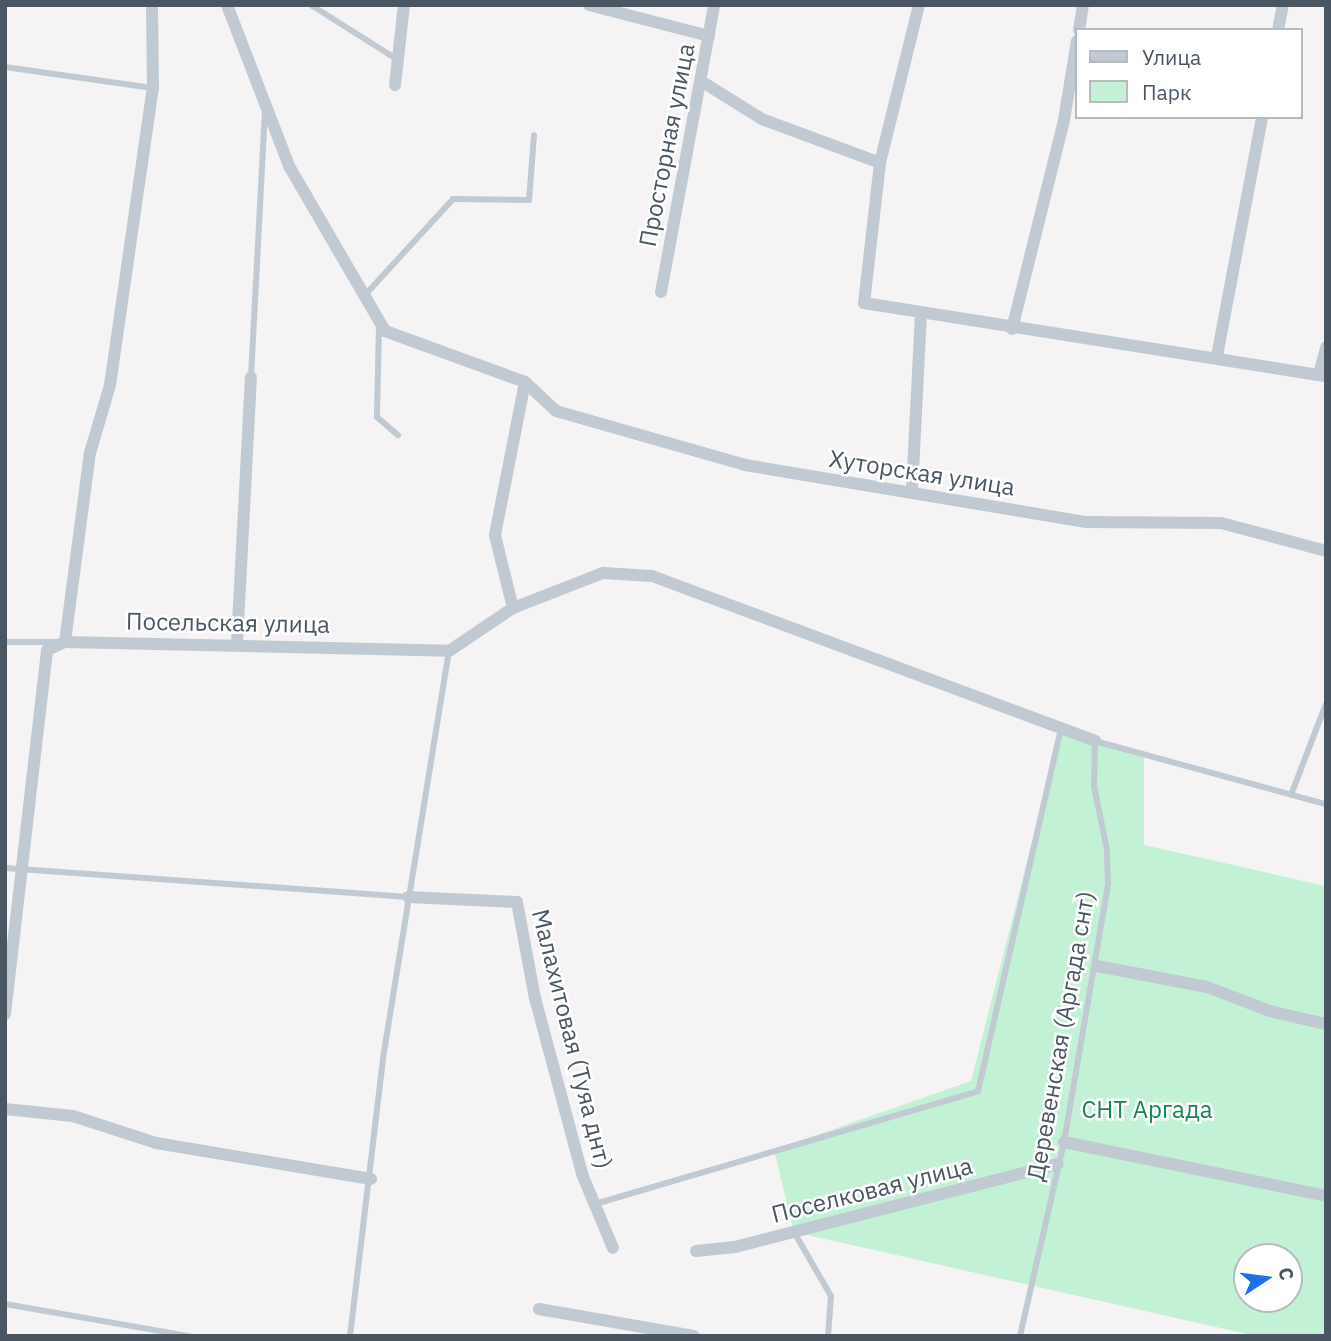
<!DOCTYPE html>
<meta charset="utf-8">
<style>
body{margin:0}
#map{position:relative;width:1331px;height:1341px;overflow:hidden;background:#f5f3f3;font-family:"IBM Plex Sans",sans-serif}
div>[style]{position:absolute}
.green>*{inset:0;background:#c3f1d5}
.lane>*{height:6px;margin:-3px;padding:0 3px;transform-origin:3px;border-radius:3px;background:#c1cad2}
.street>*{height:12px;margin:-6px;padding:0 6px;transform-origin:6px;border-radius:6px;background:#c1cad2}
span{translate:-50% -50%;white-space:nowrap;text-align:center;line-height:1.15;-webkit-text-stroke:5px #fff;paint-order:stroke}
.street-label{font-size:24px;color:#4a5661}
.park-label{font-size:24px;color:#17864f}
.frame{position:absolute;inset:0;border:7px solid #4a5661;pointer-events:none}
.legend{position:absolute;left:1075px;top:28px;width:228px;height:91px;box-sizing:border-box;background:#fff;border:2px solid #b7bbc0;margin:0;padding:9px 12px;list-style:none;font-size:21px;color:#4a5661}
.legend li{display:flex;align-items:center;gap:14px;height:35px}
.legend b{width:35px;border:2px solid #b7bbc0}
.north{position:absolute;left:1233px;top:1243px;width:70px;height:70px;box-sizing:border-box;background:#fff;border:2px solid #b7bbc0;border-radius:50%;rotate:77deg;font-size:19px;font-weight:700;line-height:28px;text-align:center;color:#4a5661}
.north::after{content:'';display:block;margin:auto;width:24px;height:32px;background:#1a73e8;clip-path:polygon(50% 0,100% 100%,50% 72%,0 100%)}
</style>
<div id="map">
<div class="green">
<i style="clip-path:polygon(evenodd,1061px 728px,1144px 754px,1144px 845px,1326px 886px,1326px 1336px,1256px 1336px,794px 1232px,774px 1150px,971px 1081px,1061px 728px,1247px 1257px,1289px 1257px,1289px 1299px,1247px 1299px,1247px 1257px)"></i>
</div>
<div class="lane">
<i style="left:311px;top:5px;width:103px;rotate:32.3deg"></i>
<i style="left:5px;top:67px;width:149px;rotate:8.1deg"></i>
<i style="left:365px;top:295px;width:130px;rotate:-47.5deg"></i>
<i style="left:453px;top:199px;width:76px;rotate:0.8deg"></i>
<i style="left:529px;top:200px;width:65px;rotate:-85.6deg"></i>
<i style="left:379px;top:326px;width:91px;rotate:91.3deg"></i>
<i style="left:377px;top:417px;width:28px;rotate:41deg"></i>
<i style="left:251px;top:377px;width:264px;rotate:-87deg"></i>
<i style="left:5px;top:642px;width:51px"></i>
<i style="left:1291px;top:795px;width:97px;rotate:-69deg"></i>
<i style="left:5px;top:868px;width:404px;rotate:4.1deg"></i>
<i style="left:595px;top:1204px;width:399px;rotate:-16.4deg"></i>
<i style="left:978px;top:1091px;width:371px;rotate:-77.1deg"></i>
<i style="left:794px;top:1232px;width:74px;rotate:60deg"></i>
<i style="left:831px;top:1296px;width:40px;rotate:94.3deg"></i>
<i style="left:5px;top:1304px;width:187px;rotate:9.9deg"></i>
<i style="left:350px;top:1336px;width:280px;rotate:-83.2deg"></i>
<i style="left:383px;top:1058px;width:412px;rotate:-80.8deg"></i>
<i style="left:1020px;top:1336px;width:199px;rotate:-77.2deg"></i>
<i style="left:1064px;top:1142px;width:262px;rotate:-80.3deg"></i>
<i style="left:1108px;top:884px;width:34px;rotate:-92deg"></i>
<i style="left:1107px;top:850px;width:65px;rotate:-101.5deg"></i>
<i style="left:1094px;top:786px;width:45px;rotate:-88.7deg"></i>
<i style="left:1095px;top:741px;width:239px;rotate:15.3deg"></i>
</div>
<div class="street">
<i style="left:227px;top:5px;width:173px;rotate:68.9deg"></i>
<i style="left:289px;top:166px;width:191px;rotate:59.8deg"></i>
<i style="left:385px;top:331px;width:149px;rotate:20deg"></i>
<i style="left:525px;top:382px;width:42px;rotate:43.1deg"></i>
<i style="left:556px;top:411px;width:197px;rotate:15.9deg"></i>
<i style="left:745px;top:465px;width:346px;rotate:9.5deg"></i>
<i style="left:1086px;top:522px;width:135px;rotate:0.4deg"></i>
<i style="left:1221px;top:523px;width:109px;rotate:14.9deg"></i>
<i style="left:589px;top:5px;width:124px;rotate:14.5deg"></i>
<i style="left:919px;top:5px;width:163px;rotate:103.9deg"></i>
<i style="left:880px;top:163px;width:141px;rotate:96.5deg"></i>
<i style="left:864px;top:303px;width:468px;rotate:9deg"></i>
<i style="left:1079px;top:30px;width:25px;rotate:-81deg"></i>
<i style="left:1278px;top:30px;width:25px;rotate:-79deg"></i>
<i style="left:701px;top:81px;width:72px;rotate:31.9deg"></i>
<i style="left:762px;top:119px;width:126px;rotate:20.4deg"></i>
<i style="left:395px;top:85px;width:81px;rotate:-83.6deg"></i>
<i style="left:661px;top:292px;width:292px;rotate:-79.5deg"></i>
<i style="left:1012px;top:329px;width:215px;rotate:-76deg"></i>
<i style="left:1064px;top:120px;width:80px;rotate:-80.7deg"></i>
<i style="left:1217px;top:356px;width:243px;rotate:-79.3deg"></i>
<i style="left:1319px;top:374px;width:28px;rotate:-75deg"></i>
<i style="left:912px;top:491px;width:178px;rotate:-87.1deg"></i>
<i style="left:513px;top:608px;width:75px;rotate:-103.9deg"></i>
<i style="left:495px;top:535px;width:156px;rotate:-78.9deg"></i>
<i style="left:65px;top:642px;width:191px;rotate:-82.5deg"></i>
<i style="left:90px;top:453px;width:71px;rotate:-73.6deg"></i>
<i style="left:110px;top:385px;width:300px;rotate:-81.8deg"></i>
<i style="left:153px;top:88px;width:83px;rotate:-90.7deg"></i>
<i style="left:237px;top:643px;width:266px;rotate:-87deg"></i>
<i style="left:408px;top:897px;width:109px;rotate:2.6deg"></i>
<i style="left:517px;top:902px;width:98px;rotate:79.4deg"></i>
<i style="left:535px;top:998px;width:182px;rotate:75deg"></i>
<i style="left:582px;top:1174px;width:80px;rotate:67.3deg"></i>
<i style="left:1097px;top:966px;width:112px;rotate:10.8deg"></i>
<i style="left:1207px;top:987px;width:67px;rotate:20.9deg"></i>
<i style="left:1270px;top:1011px;width:57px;rotate:13.1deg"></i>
<i style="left:5px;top:1014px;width:366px;rotate:-83.4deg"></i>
<i style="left:47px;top:650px;width:20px;rotate:-24deg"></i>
<i style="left:65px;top:642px;width:384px;rotate:1.3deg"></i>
<i style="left:449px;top:651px;width:77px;rotate:-33.9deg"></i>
<i style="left:513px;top:608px;width:97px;rotate:-21.3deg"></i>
<i style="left:603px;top:573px;width:49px;rotate:3.5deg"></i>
<i style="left:652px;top:576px;width:473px;rotate:20.4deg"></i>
<i style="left:5px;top:1109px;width:68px;rotate:5.9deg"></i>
<i style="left:73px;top:1116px;width:87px;rotate:18deg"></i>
<i style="left:156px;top:1143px;width:218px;rotate:9.5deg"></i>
<i style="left:1064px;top:1142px;width:268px;rotate:11.6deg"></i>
<i style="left:696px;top:1251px;width:39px;rotate:-6deg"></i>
<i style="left:735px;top:1247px;width:333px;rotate:-14.4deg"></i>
<i style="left:539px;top:1309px;width:157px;rotate:9.9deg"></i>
</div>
<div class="street-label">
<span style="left:667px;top:145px;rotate:-79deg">Просторная улица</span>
<span style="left:922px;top:473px;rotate:9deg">Хуторская улица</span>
<span style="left:228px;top:623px;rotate:1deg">Посельская улица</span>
<span style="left:1061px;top:1036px;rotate:-80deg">Деревенская (Аргада снт)</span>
<span style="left:572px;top:1039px;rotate:76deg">Малахитовая (Туяа днт)</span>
<span style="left:872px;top:1190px;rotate:-14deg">Поселковая улица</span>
</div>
<div class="park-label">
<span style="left:1147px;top:1110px">СНТ Аргада</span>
</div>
<div class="frame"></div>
<ul class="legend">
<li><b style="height:9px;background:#c1cad2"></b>Улица</li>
<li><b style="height:19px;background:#c3f1d5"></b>Парк</li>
</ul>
<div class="north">С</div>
</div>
